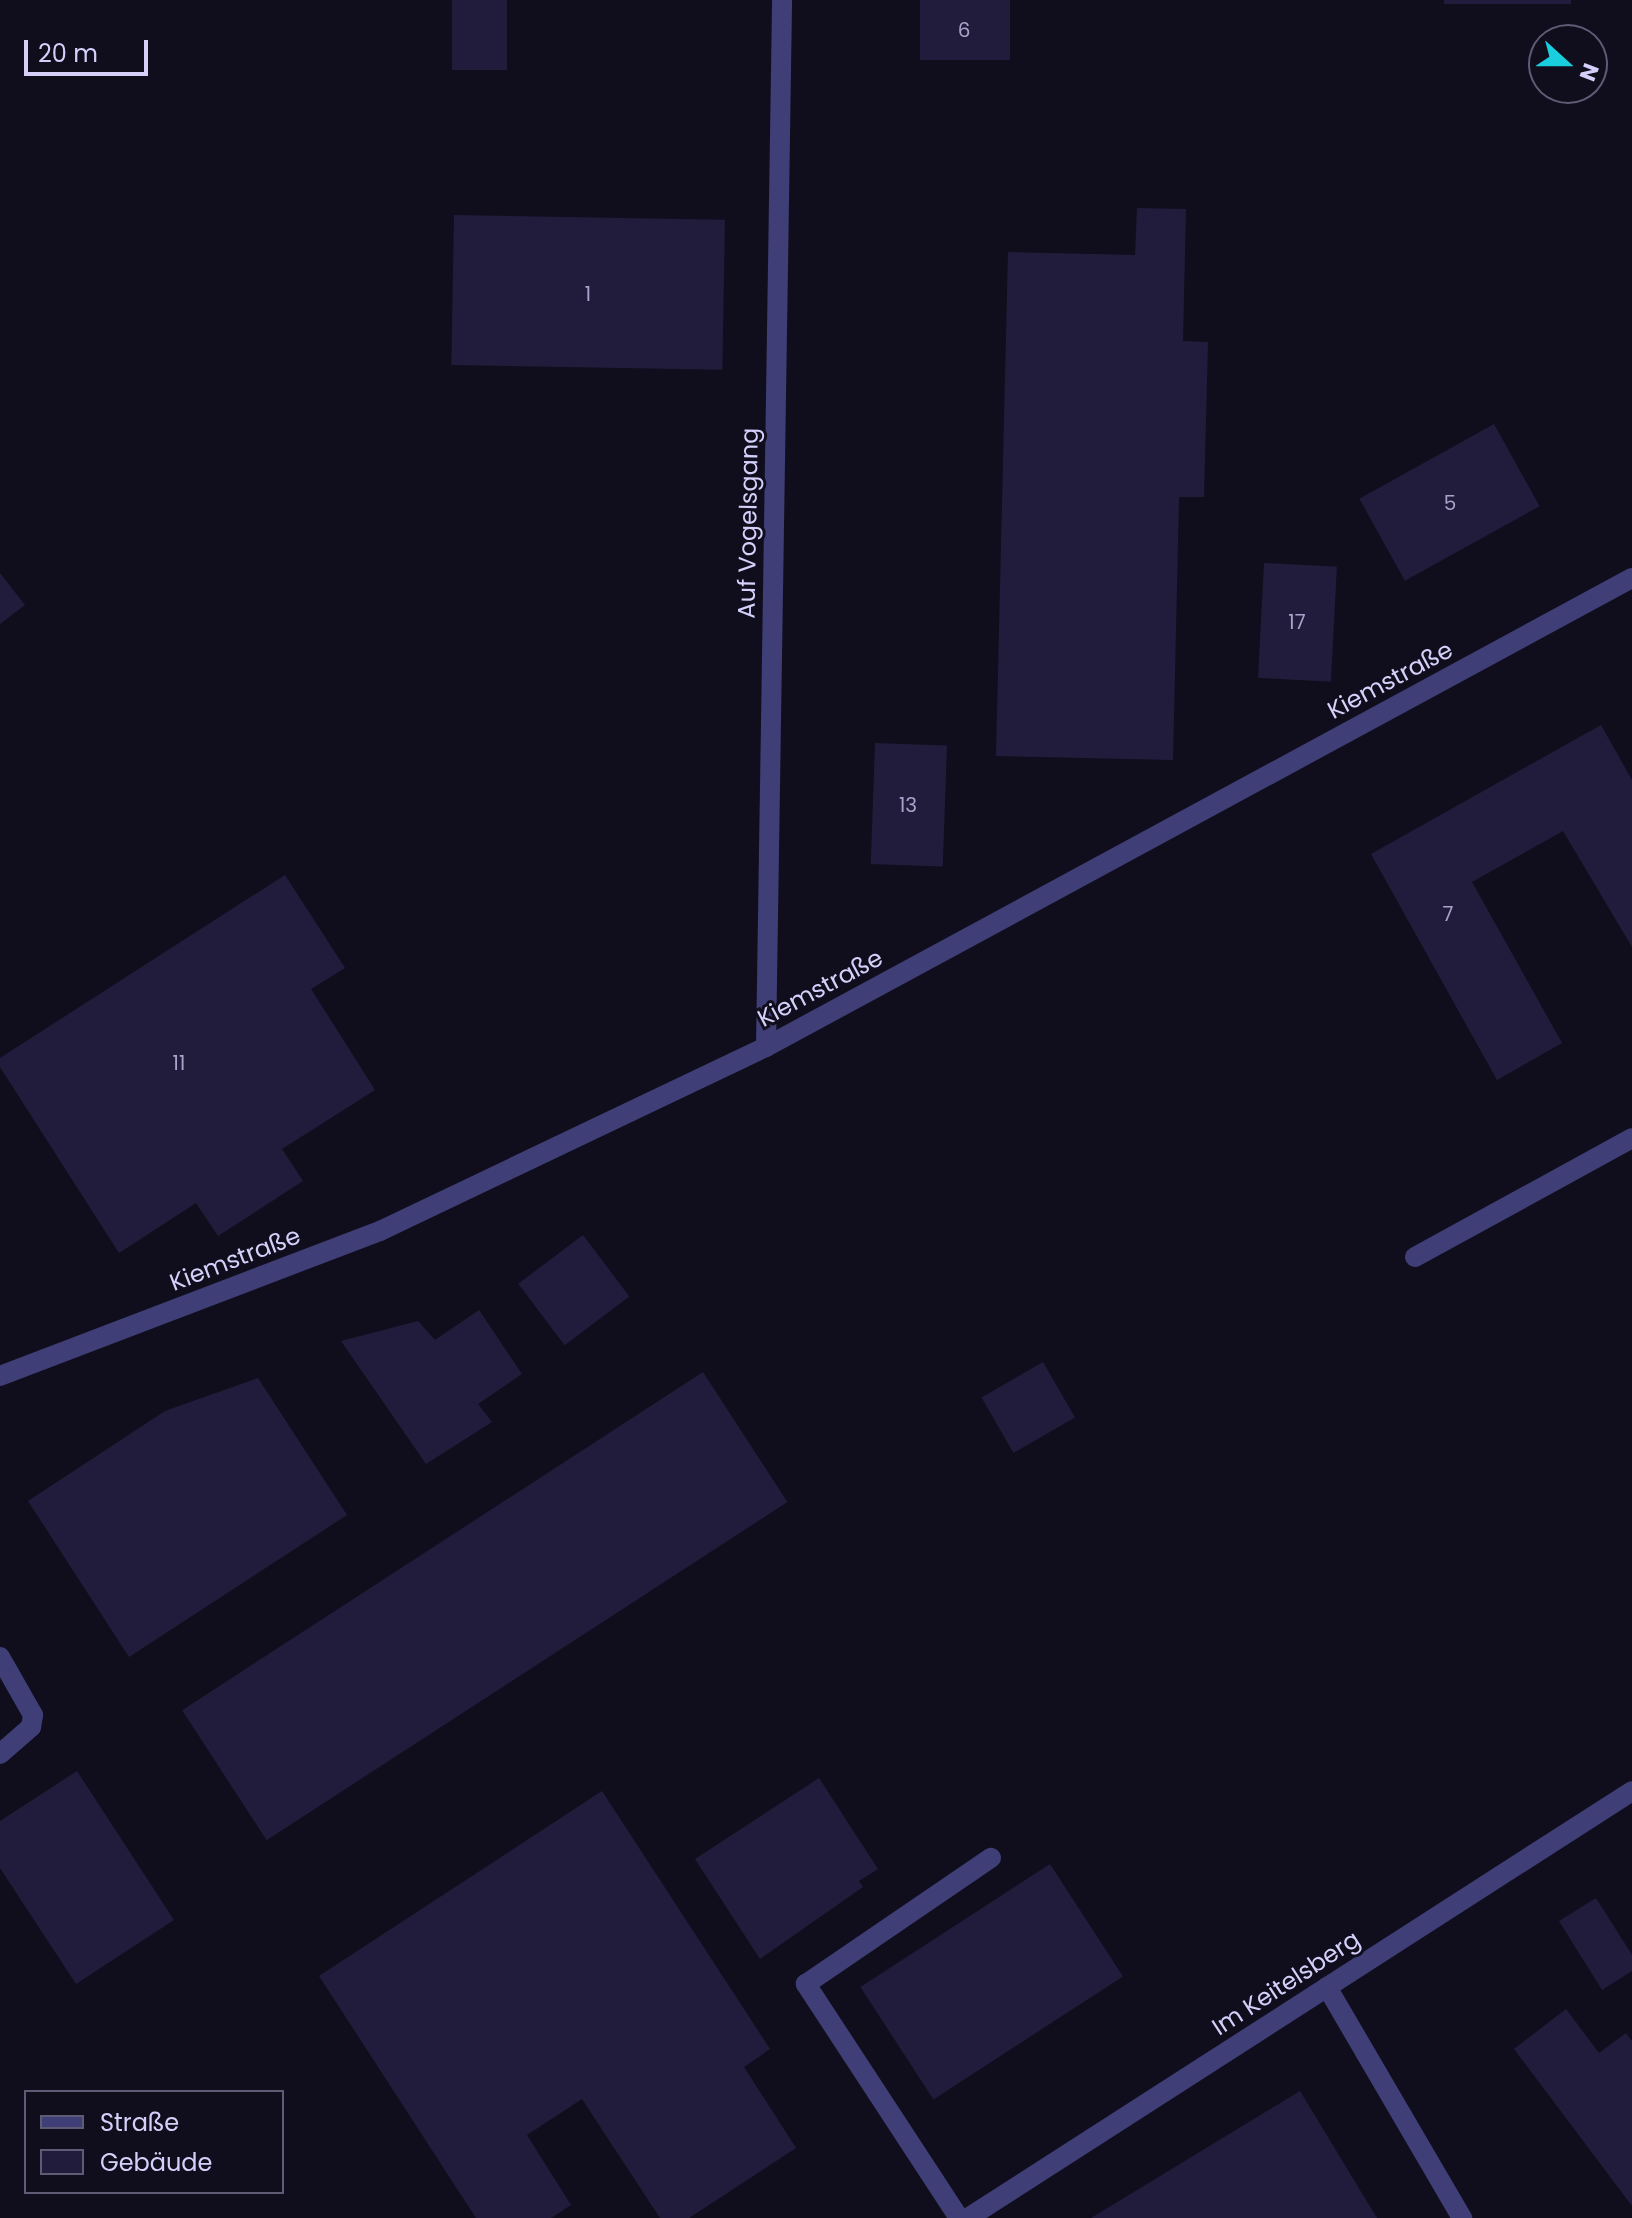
<!DOCTYPE html>
<meta charset="utf-8">
<style>
body{margin:0}
#map{position:relative;width:1632px;height:2218px;overflow:hidden;background:#100e1d;font-family:Poppins,sans-serif}
div>[style]{position:absolute}
.building>*{inset:0;background:#221c3c;transform-origin:0 0}
.minor>*{height:20px;margin:-10px;padding:0 10px;transform-origin:10px;border-radius:10px;background:#3f3e77}
span{translate:-50% -50%;white-space:nowrap;text-align:center;line-height:1.15;-webkit-text-stroke:6px #100e1d;paint-order:stroke}
.number-label{font-size:20px;color:#a8a3ca}
.number-label span{-webkit-text-stroke-width:0}
.street-label{font-size:24px;color:#d4d0fa}
.legend{position:absolute;left:24px;top:2090px;width:260px;height:104px;box-sizing:border-box;background:#100e1d;border:2px solid #5e5c75;margin:0;padding:10px 14px;list-style:none;font-size:24px;color:#d4d0fa}
.legend li{display:flex;align-items:center;gap:16px;height:40px}
.legend b{width:40px;border:2px solid #5e5c75}
.north{position:absolute;left:1528px;top:24px;width:80px;height:80px;box-sizing:border-box;background:#100e1d;border:2px solid #5e5c75;border-radius:50%;rotate:111deg;font-size:22px;font-weight:700;line-height:32px;text-align:center;color:#d4d0fa}
.north::after{content:'';display:block;margin:auto;width:28px;height:36px;background:#19cfdd;clip-path:polygon(50% 0,100% 100%,50% 72%,0 100%)}
.scale{position:absolute;left:24px;top:40px;width:124px;height:36px;box-sizing:border-box;border:4px solid #d4d0fa;border-top:0;padding-left:10px;font-size:24px;line-height:28px;white-space:nowrap;color:#d4d0fa;-webkit-text-stroke:6px #100e1d;paint-order:stroke}
</style>
<div id="map">
<div class="building">
<i style="left:452px;top:0;width:55px;height:70px"></i>
<i style="left:920px;top:0;width:90px;height:60px"></i>
<i style="left:1444px;top:0;width:127px;height:4px"></i>
<i style="clip-path:polygon(1137px 208px,1186px 209px,1183px 341px,1208px 342px,1204px 497px,1179px 497px,1173px 760px,996px 756px,1008px 252px,1135px 255px)"></i>
<i style="left:454px;top:215px;width:271px;height:150px;rotate:1deg"></i>
<i style="left:1494px;top:424px;width:94px;height:154px;rotate:61deg"></i>
<i style="left:1264px;top:563px;width:73px;height:115px;rotate:3deg"></i>
<i style="clip-path:polygon(0 573px,25px 605px,0 624px)"></i>
<i style="clip-path:polygon(1601px 725px,1632px 780px,1632px 947px,1563px 831px,1472px 882px,1562px 1043px,1497px 1080px,1371px 854px)"></i>
<i style="left:875px;top:743px;width:72px;height:121px;rotate:2deg"></i>
<i style="clip-path:polygon(285px 875px,345px 968px,311px 989px,375px 1090px,282px 1149px,303px 1181px,218px 1236px,196px 1203px,119px 1253px,0 1067px,0 1058px)"></i>
<i style="left:583px;top:1235px;width:77px;height:81px;rotate:53deg"></i>
<i style="clip-path:polygon(479px 1310px,522px 1374px,478px 1404px,492px 1422px,426px 1464px,341px 1341px,418px 1321px,435px 1340px)"></i>
<i style="left:1043px;top:1362px;width:64px;height:71px;rotate:60deg"></i>
<i style="left:703px;top:1372px;width:155px;height:621px;rotate:57deg"></i>
<i style="clip-path:polygon(258px 1378px,347px 1515px,129px 1657px,28px 1501px,165px 1411px)"></i>
<i style="clip-path:polygon(77px 1771px,174px 1920px,76px 1984px,0 1868px,0 1821px)"></i>
<i style="clip-path:polygon(819px 1778px,878px 1869px,859px 1881px,863px 1887px,760px 1959px,695px 1859px)"></i>
<i style="clip-path:polygon(602px 1791px,770px 2049px,744px 2067px,796px 2148px,689px 2218px,660px 2218px,582px 2099px,527px 2135px,571px 2205px,551px 2218px,476px 2218px,319px 1976px)"></i>
<i style="left:1050px;top:1864px;width:134px;height:226px;rotate:57deg"></i>
<i style="clip-path:polygon(1596px 1898px,1632px 1955px,1632px 1971px,1602px 1990px,1559px 1921px)"></i>
<i style="clip-path:polygon(1566px 2009px,1599px 2053px,1626px 2033px,1632px 2041px,1632px 2206px,1514px 2049px)"></i>
<i style="clip-path:polygon(1300px 2091px,1377px 2218px,1091px 2218px)"></i>
</div>
<div class="minor">
<i style="left:766px;top:1047px;width:1047px;rotate:-89.12deg"></i>
<i style="left:1415px;top:1257px;width:247px;rotate:-28.7deg"></i>
<i style="left:0;top:1376px;width:407px;rotate:-20.9deg"></i>
<i style="left:380px;top:1231px;width:428px;rotate:-25.5deg"></i>
<i style="left:766px;top:1047px;width:985px;rotate:-28.44deg"></i>
<i style="left:0;top:1657px;width:67px;rotate:60.4deg"></i>
<i style="left:33px;top:1715px;width:12px;rotate:99deg"></i>
<i style="left:31px;top:1727px;width:41px;rotate:138.9deg"></i>
<i style="left:1327px;top:1987px;width:268px;rotate:59.7deg"></i>
<i style="left:959px;top:2218px;width:280px;rotate:-123.2deg"></i>
<i style="left:806px;top:1984px;width:224px;rotate:-34.3deg"></i>
<i style="left:968px;top:2218px;width:789px;rotate:-32.74deg"></i>
</div>
<div class="number-label">
<span style="left:964px;top:30px">6</span>
<span style="left:588px;top:294px">1</span>
<span style="left:1450px;top:503px">5</span>
<span style="left:1297px;top:622px">17</span>
<span style="left:908px;top:805px">13</span>
<span style="left:1448px;top:914px">7</span>
<span style="left:179px;top:1063px">11</span>
</div>
<div class="street-label">
<span style="left:748px;top:523px;rotate:-89deg">Auf Vogelsgang</span>
<span style="left:1390px;top:680px;rotate:-28deg">Kiemstraße</span>
<span style="left:820px;top:988px;rotate:-28deg">Kiemstraße</span>
<span style="left:235px;top:1259px;rotate:-21deg">Kiemstraße</span>
<span style="left:1286px;top:1983px;rotate:-33deg">Im Keitelsberg</span>
</div>
<ul class="legend">
<li><b style="height:10px;background:#3f3e77"></b>Straße</li>
<li><b style="height:22px;background:#221c3c"></b>Gebäude</li>
</ul>
<div class="north">N</div>
<div class="scale">20 m</div>
</div>
